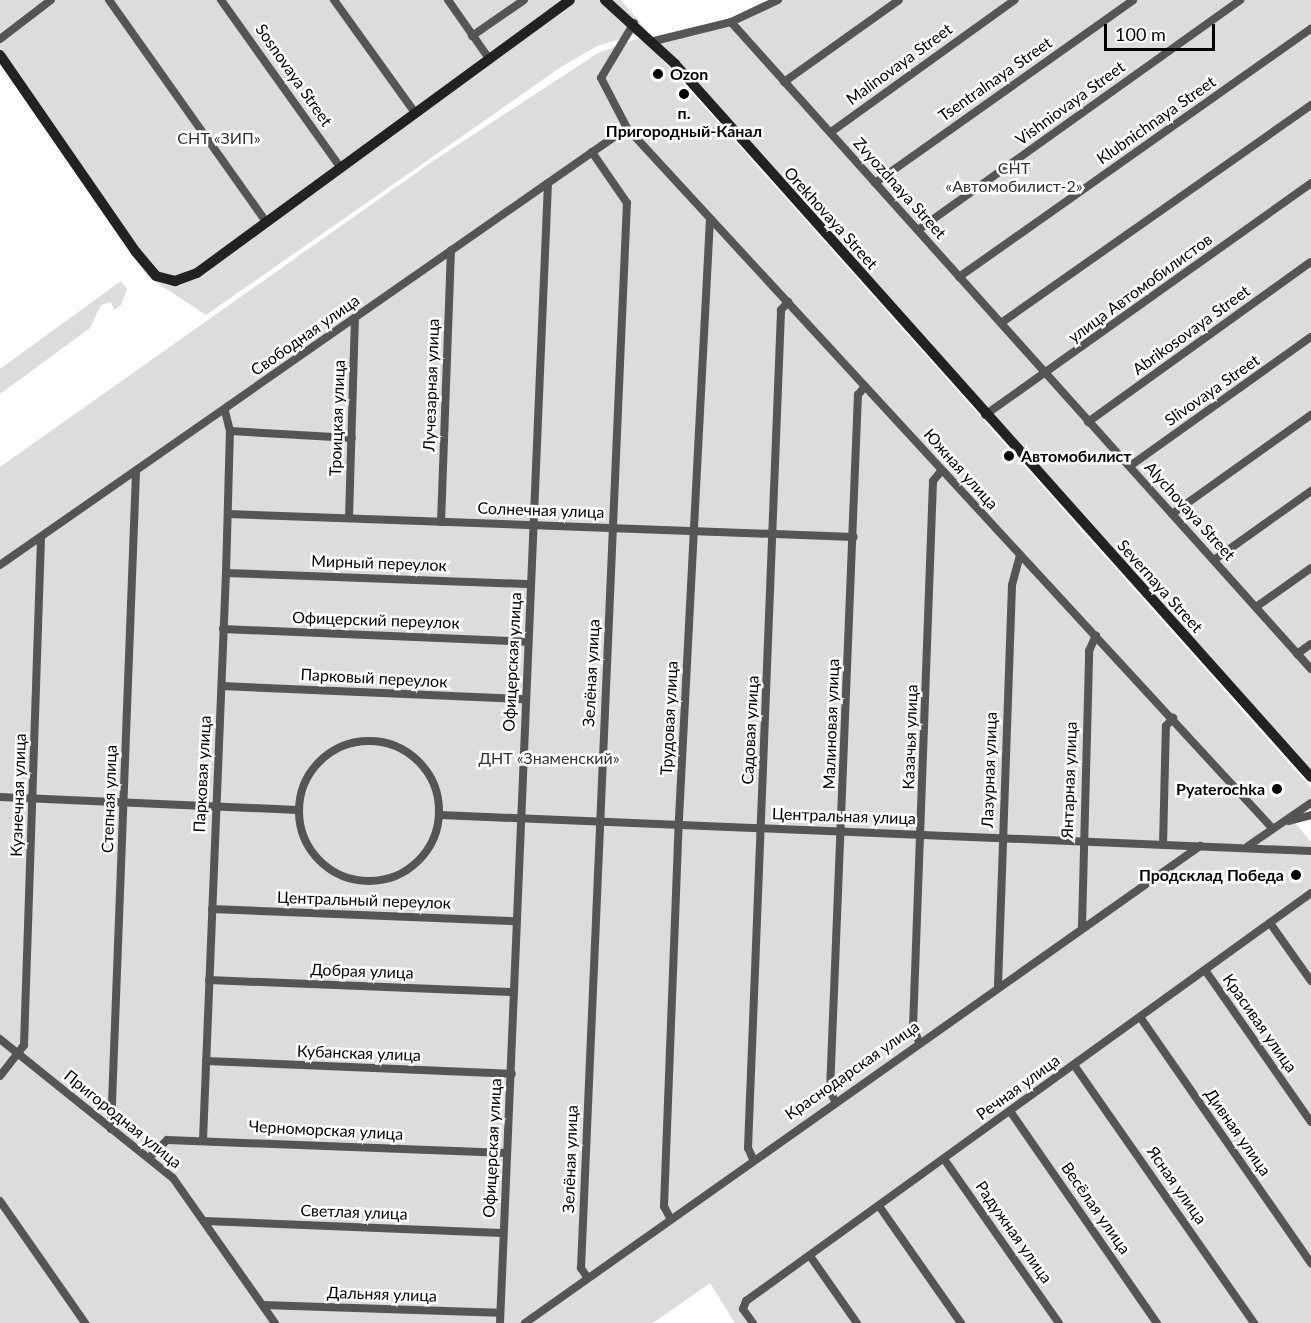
<!DOCTYPE html>
<meta charset="utf-8">
<style>
body{margin:0}
#map{position:relative;width:1311px;height:1323px;overflow:hidden;background:#fff;font-family:Lato,sans-serif}
div>[style]{position:absolute}
.green>*{inset:0;background:#dcdcdc}
.street>*{height:8px;margin:-4px;padding:0 4px;transform-origin:4px;border-radius:4px;background:#555}
.street>.ring{margin:-4px;padding:0;box-sizing:content-box;background:none;border:8px solid #555;border-radius:50%}
.secondary>*{height:10px;margin:-5px;padding:0 5px;transform-origin:5px;border-radius:5px;background:#222}
.dots>*{width:16px;height:16px;translate:-50% -50%;box-sizing:border-box;border:3px solid #fff;border-radius:50%}
span{translate:-50% -50%;white-space:nowrap;text-align:center;line-height:1.15;-webkit-text-stroke:5px #fff;paint-order:stroke}
.street-label{font-size:16px;color:#000}
.poi-label{font-size:16px;color:#000;font-weight:700}
.left{translate:0 -50%;text-align:left}
.right{translate:-100% -50%;text-align:right}
.park-label{font-size:16px;color:#333}
.scale{position:absolute;left:1104px;top:24px;width:111px;height:27px;box-sizing:border-box;border:3px solid #000;border-top:0;padding-left:8px;font-size:18px;line-height:21px;white-space:nowrap;color:#000;-webkit-text-stroke:4px #fff;paint-order:stroke}
</style>
<div id="map">
<div class="green">
<i style="clip-path:polygon(0 0,621px 0,647px 31px,597px 46px,561px 67px,206px 315px,148px 277px,0 64px)"></i>
<i style="clip-path:polygon(778px 0,1311px 0,1311px 777px,654px 41px,731px 22px)"></i>
<i style="clip-path:polygon(642px 37px,1311px 788px,1311px 806px,1292px 819px,1311px 842px,1311px 1323px,735px 1323px,710px 1283px,653px 1323px,0 1323px,0 467px,433px 161px,598px 53px)"></i>
<i style="clip-path:polygon(121px 281px,127px 289px,121px 305px,114px 310px,111px 302px,101px 305px,90px 328px,0 394px,0 369px)"></i>
</div>
<div class="street">
<i style="left:109px;top:0;width:272px;rotate:54.7deg"></i>
<i style="left:221px;top:0;width:206px;rotate:54.5deg"></i>
<i style="left:334px;top:0;width:140px;rotate:54.3deg"></i>
<i style="left:448px;top:0;width:73px;rotate:55deg"></i>
<i style="left:731px;top:22px;width:869px;rotate:48.13deg"></i>
<i style="left:634px;top:23px;width:64px;rotate:121deg"></i>
<i style="left:601px;top:78px;width:56px;rotate:62.5deg"></i>
<i style="left:627px;top:128px;width:953px;rotate:47.34deg"></i>
<i style="left:472px;top:36px;width:63px;rotate:-34.7deg"></i>
<i style="left:0;top:39px;width:64px;rotate:-37.4deg"></i>
<i style="left:654px;top:41px;width:79px;rotate:-13.9deg"></i>
<i style="left:731px;top:22px;width:52px;rotate:-25.1deg"></i>
<i style="left:784px;top:82px;width:141px;rotate:-35.5deg"></i>
<i style="left:831px;top:132px;width:226px;rotate:-35.7deg"></i>
<i style="left:875px;top:183px;width:316px;rotate:-35.3deg"></i>
<i style="left:918px;top:230px;width:396px;rotate:-35.5deg"></i>
<i style="left:959px;top:277px;width:431px;rotate:-35.2deg"></i>
<i style="left:1001px;top:323px;width:379px;rotate:-35.1deg"></i>
<i style="left:985px;top:415px;width:400px;rotate:-35.4deg"></i>
<i style="left:1088px;top:422px;width:274px;rotate:-35.7deg"></i>
<i style="left:230px;top:431px;width:122px;rotate:3.3deg"></i>
<i style="left:1130px;top:466px;width:222px;rotate:-35.5deg"></i>
<i style="left:228px;top:514px;width:626px;rotate:2.1deg"></i>
<i style="left:1172px;top:514px;width:171px;rotate:-35.5deg"></i>
<i style="left:349px;top:518px;width:200px;rotate:-88.3deg"></i>
<i style="left:441px;top:522px;width:272px;rotate:-87.9deg"></i>
<i style="left:1214px;top:560px;width:119px;rotate:-35.4deg"></i>
<i style="left:0;top:565px;width:764px;rotate:-34.88deg"></i>
<i style="left:226px;top:573px;width:305px;rotate:2.1deg"></i>
<i style="left:1256px;top:607px;width:67px;rotate:-35.3deg"></i>
<i style="left:223px;top:629px;width:304px;rotate:2.4deg"></i>
<i style="left:1297px;top:654px;width:17px;rotate:-36deg"></i>
<i style="left:222px;top:686px;width:303px;rotate:2.5deg"></i>
<i class="ring" style="left:299px;top:741px;width:132px;height:132px"></i>
<i style="left:0;top:797px;width:298px;rotate:2.5deg"></i>
<i style="left:440px;top:815px;width:872px;rotate:2.37deg"></i>
<i style="left:1289px;top:821px;width:23px;rotate:-15deg"></i>
<i style="left:1163px;top:845px;width:119px;rotate:-88.6deg"></i>
<i style="left:1166px;top:726px;width:11px;rotate:-49deg"></i>
<i style="left:1248px;top:846px;width:76px;rotate:-34.3deg"></i>
<i style="left:212px;top:909px;width:304px;rotate:2.3deg"></i>
<i style="left:1270px;top:923px;width:71px;rotate:54.7deg"></i>
<i style="left:1082px;top:926px;width:275px;rotate:-88.5deg"></i>
<i style="left:1089px;top:651px;width:17px;rotate:-66deg"></i>
<i style="left:1205px;top:970px;width:185px;rotate:55.1deg"></i>
<i style="left:209px;top:980px;width:305px;rotate:2.3deg"></i>
<i style="left:998px;top:986px;width:401px;rotate:-88deg"></i>
<i style="left:1012px;top:585px;width:30px;rotate:-75deg"></i>
<i style="left:1140px;top:1017px;width:300px;rotate:55.2deg"></i>
<i style="left:0;top:1039px;width:222px;rotate:38.8deg"></i>
<i style="left:173px;top:1178px;width:177px;rotate:54.9deg"></i>
<i style="left:919px;top:1042px;width:16px;rotate:-112deg"></i>
<i style="left:913px;top:1027px;width:546px;rotate:-87.9deg"></i>
<i style="left:933px;top:481px;width:14px;rotate:-51deg"></i>
<i style="left:206px;top:1061px;width:306px;rotate:2.4deg"></i>
<i style="left:1074px;top:1065px;width:315px;rotate:55.1deg"></i>
<i style="left:0;top:1076px;width:39px;rotate:-52deg"></i>
<i style="left:24px;top:1045px;width:508px;rotate:-88.08deg"></i>
<i style="left:835px;top:1101px;width:11px;rotate:-117deg"></i>
<i style="left:830px;top:1091px;width:697px;rotate:-87.7deg"></i>
<i style="left:858px;top:395px;width:11px;rotate:-52deg"></i>
<i style="left:1010px;top:1111px;width:258px;rotate:55.3deg"></i>
<i style="left:111px;top:1129px;width:658px;rotate:-87.82deg"></i>
<i style="left:203px;top:1140px;width:567px;rotate:-87.68deg"></i>
<i style="left:226px;top:573px;width:142px;rotate:-88.4deg"></i>
<i style="left:230px;top:431px;width:21px;rotate:-104deg"></i>
<i style="left:150px;top:1157px;width:24px;rotate:-45deg"></i>
<i style="left:167px;top:1140px;width:340px;rotate:2.2deg"></i>
<i style="left:753px;top:1159px;width:12px;rotate:-114deg"></i>
<i style="left:748px;top:1148px;width:839px;rotate:-87.74deg"></i>
<i style="left:781px;top:310px;width:11px;rotate:-49deg"></i>
<i style="left:944px;top:1159px;width:200px;rotate:55deg"></i>
<i style="left:0;top:1201px;width:149px;rotate:55.1deg"></i>
<i style="left:879px;top:1206px;width:143px;rotate:55deg"></i>
<i style="left:670px;top:1218px;width:13px;rotate:-117deg"></i>
<i style="left:664px;top:1206px;width:388px;rotate:-87.8deg"></i>
<i style="left:679px;top:818px;width:600px;rotate:-87.04deg"></i>
<i style="left:204px;top:1221px;width:298px;rotate:2.3deg"></i>
<i style="left:810px;top:1256px;width:82px;rotate:55deg"></i>
<i style="left:587px;top:1277px;width:11px;rotate:-124deg"></i>
<i style="left:581px;top:1268px;width:1066px;rotate:-87.53deg"></i>
<i style="left:627px;top:203px;width:62px;rotate:-124.5deg"></i>
<i style="left:263px;top:1305px;width:236px;rotate:1.9deg"></i>
<i style="left:500px;top:1323px;width:1141px;rotate:-87.59deg"></i>
<i style="left:525px;top:1323px;width:827px;rotate:-35.25deg"></i>
<i style="left:753px;top:1323px;width:17px;rotate:-126deg"></i>
<i style="left:743px;top:1309px;width:9px;rotate:-69deg"></i>
<i style="left:746px;top:1301px;width:697px;rotate:-35.83deg"></i>
</div>
<div class="secondary">
<i style="left:605px;top:0;width:95px;rotate:42.4deg"></i>
<i style="left:675px;top:64px;width:955px;rotate:48.27deg"></i>
<i style="left:0;top:55px;width:239px;rotate:55.4deg"></i>
<i style="left:136px;top:252px;width:31px;rotate:50deg"></i>
<i style="left:156px;top:276px;width:20px;rotate:15deg"></i>
<i style="left:175px;top:281px;width:23px;rotate:-20deg"></i>
<i style="left:197px;top:273px;width:462px;rotate:-36.2deg"></i>
</div>
<div class="dots">
<i style="left:658px;top:74px;background:#000"></i>
<i style="left:684px;top:94px;background:#000"></i>
<i style="left:1009px;top:456px;background:#000"></i>
<i style="left:1277px;top:789px;background:#000"></i>
<i style="left:1296px;top:875px;background:#000"></i>
</div>
<div class="street-label">
<span style="left:899px;top:64px;rotate:-36deg">Malinovaya Street</span>
<span style="left:294px;top:75px;rotate:55deg">Sosnovaya Street</span>
<span style="left:995px;top:79px;rotate:-35deg">Tsentralnaya Street</span>
<span style="left:1070px;top:103px;rotate:-36deg">Vishniovaya Street</span>
<span style="left:1156px;top:120px;rotate:-35deg">Klubnichnaya Street</span>
<span style="left:900px;top:188px;rotate:48deg">Zvyozdnaya Street</span>
<span style="left:831px;top:218px;rotate:48deg">Orekhovaya Street</span>
<span style="left:1140px;top:288px;rotate:-36deg">улица Автомобилистов</span>
<span style="left:1191px;top:330px;rotate:-36deg">Abrikosovaya Street</span>
<span style="left:305px;top:335px;rotate:-35deg">Свободная улица</span>
<span style="left:431px;top:385px;rotate:-88deg">Лучезарная улица</span>
<span style="left:1212px;top:390px;rotate:-35deg">Slivovaya Street</span>
<span style="left:337px;top:418px;rotate:-88deg">Троицкая улица</span>
<span style="left:961px;top:469px;rotate:48deg">Южная улица</span>
<span style="left:541px;top:510px;rotate:2deg">Солнечная улица</span>
<span style="left:1190px;top:511px;rotate:48deg">Alychovaya Street</span>
<span style="left:379px;top:563px;rotate:2deg">Мирный переулок</span>
<span style="left:1160px;top:586px;rotate:48deg">Severnaya Street</span>
<span style="left:376px;top:620px;rotate:2deg">Офицерский переулок</span>
<span style="left:512px;top:662px;rotate:-87deg">Офицерская улица</span>
<span style="left:591px;top:673px;rotate:-87deg">Зелёная улица</span>
<span style="left:374px;top:678px;rotate:3deg">Парковый переулок</span>
<span style="left:669px;top:718px;rotate:-87deg">Трудовая улица</span>
<span style="left:831px;top:724px;rotate:-88deg">Малиновая улица</span>
<span style="left:750px;top:730px;rotate:-87deg">Садовая улица</span>
<span style="left:910px;top:737px;rotate:-88deg">Казачья улица</span>
<span style="left:989px;top:770px;rotate:-88deg">Лазурная улица</span>
<span style="left:202px;top:774px;rotate:-87deg">Парковая улица</span>
<span style="left:1069px;top:780px;rotate:-88deg">Янтарная улица</span>
<span style="left:18px;top:795px;rotate:-88deg">Кузнечная улица</span>
<span style="left:109px;top:799px;rotate:-88deg">Степная улица</span>
<span style="left:844px;top:816px;rotate:2deg">Центральная улица</span>
<span style="left:364px;top:900px;rotate:2deg">Центральный переулок</span>
<span style="left:362px;top:971px;rotate:2deg">Добрая улица</span>
<span style="left:1260px;top:1023px;rotate:55deg">Красивая улица</span>
<span style="left:359px;top:1053px;rotate:2deg">Кубанская улица</span>
<span style="left:852px;top:1070px;rotate:-35deg">Краснодарская улица</span>
<span style="left:1018px;top:1087px;rotate:-36deg">Речная улица</span>
<span style="left:123px;top:1119px;rotate:39deg">Пригородная улица</span>
<span style="left:326px;top:1130px;rotate:3deg">Черноморская улица</span>
<span style="left:1238px;top:1132px;rotate:55deg">Дивная улица</span>
<span style="left:492px;top:1148px;rotate:-87deg">Офицерская улица</span>
<span style="left:570px;top:1159px;rotate:-88deg">Зелёная улица</span>
<span style="left:1177px;top:1185px;rotate:55deg">Ясная улица</span>
<span style="left:1096px;top:1208px;rotate:55deg">Весёлая улица</span>
<span style="left:354px;top:1212px;rotate:2deg">Светлая улица</span>
<span style="left:1014px;top:1232px;rotate:55deg">Радужная улица</span>
<span style="left:382px;top:1294px;rotate:2deg">Дальняя улица</span>
</div>
<div class="poi-label">
<span class="left" style="left:670px;top:74px">Ozon</span>
<span style="left:684px;top:122px">п.<br>Пригородный-Канал</span>
<span class="left" style="left:1021px;top:456px">Автомобилист</span>
<span class="right" style="left:1265px;top:789px">Pyaterochka</span>
<span class="right" style="left:1284px;top:875px">Продсклад Победа</span>
</div>
<div class="park-label">
<span style="left:219px;top:138px">СНТ «ЗИП»</span>
<span style="left:1014px;top:177px">СНТ<br>«Автомобилист-2»</span>
<span style="left:549px;top:758px">ДНТ «Знаменский»</span>
</div>
<div class="scale">100 m</div>
</div>
